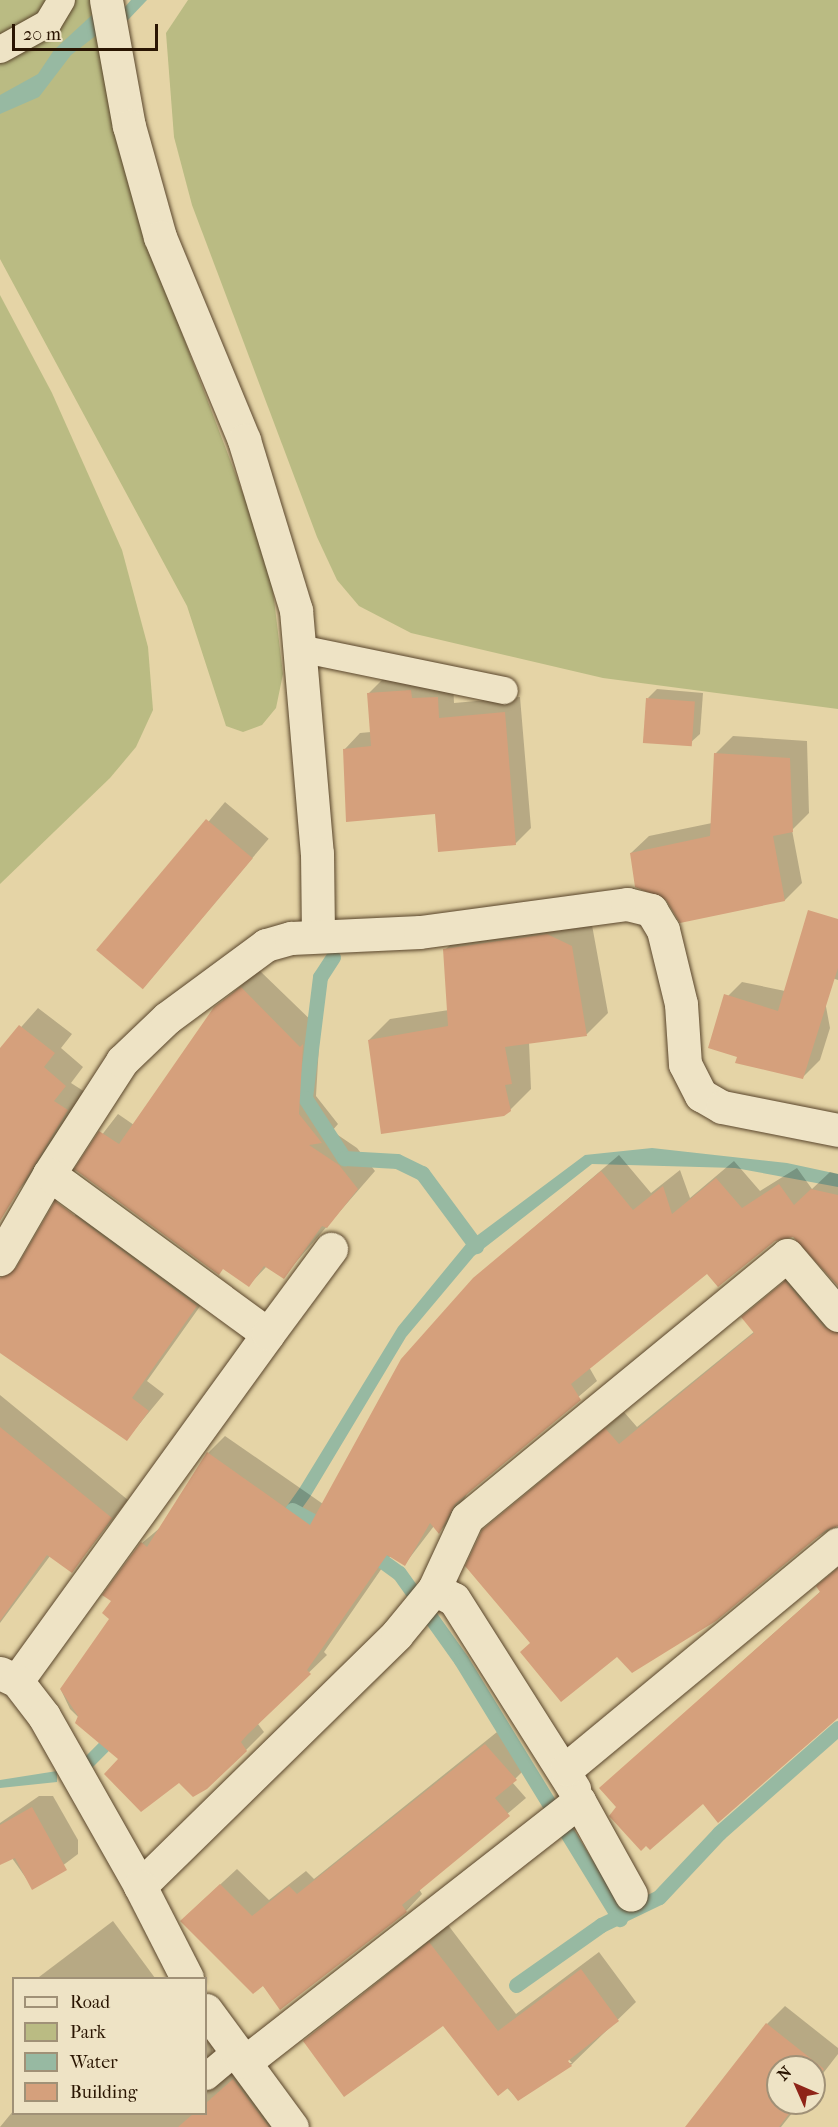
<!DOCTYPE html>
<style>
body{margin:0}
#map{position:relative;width:838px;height:2127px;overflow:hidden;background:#e5d4a6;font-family:"IM FELL French Canon",serif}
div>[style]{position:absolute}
.green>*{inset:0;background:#babb83}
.water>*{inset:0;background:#97b9a2}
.shadow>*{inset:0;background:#0003;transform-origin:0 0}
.stream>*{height:15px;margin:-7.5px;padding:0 7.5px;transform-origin:7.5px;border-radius:7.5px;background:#97b9a2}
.building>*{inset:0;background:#d5a07c;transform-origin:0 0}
.roads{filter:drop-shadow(0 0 2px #59452b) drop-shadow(0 0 2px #59452b)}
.lane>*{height:27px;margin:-13.5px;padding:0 13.5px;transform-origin:13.5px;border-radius:13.5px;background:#eee3c5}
.street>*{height:33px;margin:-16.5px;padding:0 16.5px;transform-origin:16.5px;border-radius:16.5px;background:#eee3c5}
span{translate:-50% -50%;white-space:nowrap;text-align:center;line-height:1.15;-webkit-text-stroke:6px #eee3c5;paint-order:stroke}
.legend{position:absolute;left:12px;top:1977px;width:195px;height:138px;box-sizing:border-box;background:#eee3c5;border:2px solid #a09177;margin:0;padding:8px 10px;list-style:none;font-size:18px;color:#2a1502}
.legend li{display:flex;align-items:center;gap:12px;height:30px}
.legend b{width:30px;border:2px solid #a09177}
.north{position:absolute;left:766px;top:2055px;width:60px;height:60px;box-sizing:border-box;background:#eee3c5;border:2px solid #a09177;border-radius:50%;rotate:315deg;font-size:16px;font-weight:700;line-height:24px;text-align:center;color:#2a1502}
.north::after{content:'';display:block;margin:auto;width:21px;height:27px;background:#8f2418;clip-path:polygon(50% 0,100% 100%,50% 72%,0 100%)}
.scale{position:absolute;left:12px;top:24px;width:146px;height:27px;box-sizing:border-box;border:3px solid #2a1502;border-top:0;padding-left:8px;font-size:18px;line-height:21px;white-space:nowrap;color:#2a1502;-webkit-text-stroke:4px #eee3c5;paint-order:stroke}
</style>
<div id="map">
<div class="green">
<i style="clip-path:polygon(0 0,93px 0,175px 315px,261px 541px,273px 591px,283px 674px,276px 708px,262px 725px,243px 732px,226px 726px,187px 606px,0 259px)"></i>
<i style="clip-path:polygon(188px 0,838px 0,838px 709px,603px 678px,411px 633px,359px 606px,337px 580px,317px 537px,192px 205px,174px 137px,166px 33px)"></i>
<i style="clip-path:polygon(0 295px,52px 393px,122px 550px,148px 647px,153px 710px,136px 747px,110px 778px,0 884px)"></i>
</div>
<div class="water">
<i style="clip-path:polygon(131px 0,147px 0,126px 22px,124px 8px)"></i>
<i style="clip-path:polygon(93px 14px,98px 34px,71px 55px,39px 97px,0 114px,0 95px,38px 74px,54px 50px)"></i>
<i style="clip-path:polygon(652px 1148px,787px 1163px,838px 1174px,838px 1187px,735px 1168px,592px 1164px,474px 1256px,406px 1337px,310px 1497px,181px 1678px,91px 1769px,85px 1757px,172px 1669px,299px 1489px,398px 1327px,467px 1243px,585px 1155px)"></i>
<i style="clip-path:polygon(57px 1771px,57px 1782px,0 1788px,0 1780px)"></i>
</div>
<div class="shadow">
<i style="clip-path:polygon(384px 678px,453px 682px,454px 703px,520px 697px,531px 828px,515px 844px,436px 812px,344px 750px,360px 733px,371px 732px,368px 694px)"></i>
<i style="clip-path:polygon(657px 689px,703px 693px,700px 734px,690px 743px,648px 698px)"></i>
<i style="clip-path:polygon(733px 736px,807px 741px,809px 813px,792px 830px,802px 883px,785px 900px,668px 898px,631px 853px,649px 836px,712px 823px,715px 754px)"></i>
<i style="left:225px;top:802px;width:57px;height:195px;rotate:40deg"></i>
<i style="clip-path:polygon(592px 925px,608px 1013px,587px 1034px,529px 1042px,531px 1089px,510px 1110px,369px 1040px,390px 1019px,449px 1010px,445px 950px,466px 929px)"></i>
<i style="clip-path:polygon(838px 935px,838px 980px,826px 976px)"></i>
<i style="clip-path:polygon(813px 937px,830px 1028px,820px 1060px,802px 1078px,739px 1056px,724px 1000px,742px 982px,785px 991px)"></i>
<i style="clip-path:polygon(259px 970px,320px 1029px,316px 1096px,338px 1124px,332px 1131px,357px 1148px,375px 1171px,283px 1277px,267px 1266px,249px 1285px,84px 1158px,118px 1114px,134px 1125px,215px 1008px)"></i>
<i style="clip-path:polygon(38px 1008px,72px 1034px,61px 1048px,83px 1067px,71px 1083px,85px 1092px,34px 1173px,0 1210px,0 1051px)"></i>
<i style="clip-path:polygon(619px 1155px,651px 1193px,680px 1170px,690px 1198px,734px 1161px,760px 1191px,797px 1168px,812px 1189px,830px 1172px,838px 1174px,838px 1285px,795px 1236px,774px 1239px,708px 1272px,589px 1367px,597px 1381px,469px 1490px,456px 1515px,439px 1532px,434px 1526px,405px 1564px,391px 1555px,324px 1652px,327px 1655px,262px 1718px,258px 1724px,264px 1732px,246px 1750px,180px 1781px,121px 1759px,70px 1709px,61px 1690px,112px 1618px,113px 1601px,142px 1543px,161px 1527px,208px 1453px,225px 1436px,323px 1504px,474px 1279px)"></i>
<i style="clip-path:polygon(89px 1198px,213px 1288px,147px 1381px,164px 1394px,127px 1439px,0 1351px,0 1309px)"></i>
<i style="clip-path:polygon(803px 1265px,838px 1306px,838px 1525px,617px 1655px,531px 1642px,483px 1531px,624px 1412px,637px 1427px,755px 1331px,744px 1317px)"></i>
<i style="clip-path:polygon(0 1395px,128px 1500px,72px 1571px,50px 1556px,0 1623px)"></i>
<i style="clip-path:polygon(838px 1567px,838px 1715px,703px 1802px,618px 1807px,601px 1788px,821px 1591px,818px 1587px)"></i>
<i style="clip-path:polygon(502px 1728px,532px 1762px,512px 1782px,526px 1798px,419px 1889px,422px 1894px,406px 1911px,281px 2008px,198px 1905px,237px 1869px,269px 1900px,306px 1871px,314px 1879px)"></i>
<i style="clip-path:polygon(39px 1796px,53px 1796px,78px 1840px,78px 1854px,33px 1888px,0 1841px,0 1823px)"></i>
<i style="clip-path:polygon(113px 1921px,155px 1978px,38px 1978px,39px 1977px)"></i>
<i style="clip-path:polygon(evenodd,448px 1925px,516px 2014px,599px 1952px,636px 2002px,571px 2065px,518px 2099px,443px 2024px,305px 2041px,448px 1925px,564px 2054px,572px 2063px,568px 2063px,564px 2054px)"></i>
<i style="clip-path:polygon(206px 1995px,232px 2028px,212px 2049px,215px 2066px,231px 2071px,283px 2127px,0 2127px,14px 2110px,206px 2114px)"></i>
<i style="clip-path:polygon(785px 2006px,838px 2048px,838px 2054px,814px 2085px,814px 2067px,778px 2067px,778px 2103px,800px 2103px,781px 2127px,707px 2127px,767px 2024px)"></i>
</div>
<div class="stream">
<i style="left:333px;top:957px;width:24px;rotate:123deg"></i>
<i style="left:320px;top:977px;width:122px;rotate:97.1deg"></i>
<i style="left:305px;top:1098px;width:72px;rotate:57deg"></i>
<i style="left:344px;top:1158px;width:53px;rotate:3.2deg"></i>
<i style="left:397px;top:1161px;width:28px;rotate:26deg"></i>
<i style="left:422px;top:1173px;width:91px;rotate:53.5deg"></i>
<i style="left:292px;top:1510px;width:43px;rotate:27.8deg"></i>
<i style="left:367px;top:1550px;width:39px;rotate:36deg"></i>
<i style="left:399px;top:1573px;width:107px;rotate:54.5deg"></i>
<i style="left:461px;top:1660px;width:304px;rotate:58.5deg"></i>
<i style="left:516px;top:1985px;width:104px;rotate:-35.2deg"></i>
<i style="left:601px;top:1925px;width:64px;rotate:-25.8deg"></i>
<i style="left:659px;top:1897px;width:88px;rotate:-46.8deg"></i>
<i style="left:719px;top:1833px;width:159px;rotate:-41.4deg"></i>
</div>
<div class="building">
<i style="clip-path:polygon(411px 690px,412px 698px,438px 697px,439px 718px,505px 712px,516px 845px,438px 852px,435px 814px,346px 822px,343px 749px,371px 746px,367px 693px)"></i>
<i style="left:646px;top:698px;width:49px;height:45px;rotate:4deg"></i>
<i style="clip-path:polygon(714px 753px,790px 758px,793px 832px,773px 836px,785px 901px,680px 923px,666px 900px,635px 887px,630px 853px,710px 836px)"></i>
<i style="left:206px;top:819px;width:61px;height:171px;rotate:40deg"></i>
<i style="clip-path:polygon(808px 910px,838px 919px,838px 968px,803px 1079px,735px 1063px,737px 1057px,708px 1048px,724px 994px,778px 1011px)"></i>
<i style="clip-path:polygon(547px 934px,572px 946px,587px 1036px,505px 1047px,512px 1084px,505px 1085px,511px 1111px,504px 1116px,381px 1134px,368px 1040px,448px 1026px,443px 949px)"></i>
<i style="clip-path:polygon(241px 987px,300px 1047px,303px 1044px,299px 1114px,322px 1143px,309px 1145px,339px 1165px,358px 1189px,327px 1228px,322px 1226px,284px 1279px,264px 1266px,249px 1287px,223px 1269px,219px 1275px,74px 1169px,99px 1131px,119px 1144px,214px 1007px)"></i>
<i style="clip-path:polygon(19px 1025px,55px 1053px,44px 1067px,66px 1086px,54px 1101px,68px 1110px,0 1221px,0 1048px)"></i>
<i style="clip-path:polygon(601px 1171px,633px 1210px,663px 1186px,672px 1214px,716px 1178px,742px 1208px,779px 1184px,794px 1205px,811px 1189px,838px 1195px,838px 1286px,793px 1237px,775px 1241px,718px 1287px,707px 1274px,571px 1384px,581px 1400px,455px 1504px,439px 1534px,430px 1523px,405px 1566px,387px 1555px,307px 1670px,311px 1674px,247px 1735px,241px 1742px,247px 1751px,207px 1789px,193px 1797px,179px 1783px,141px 1812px,104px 1774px,118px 1759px,75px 1723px,78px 1716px,60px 1689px,109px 1619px,102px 1613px,111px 1601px,102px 1595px,141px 1542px,147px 1547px,207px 1452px,310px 1525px,401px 1359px,473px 1278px)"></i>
<i style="clip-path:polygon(55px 1201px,197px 1306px,132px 1398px,149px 1411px,127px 1441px,0 1353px,0 1278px,16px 1268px)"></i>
<i style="clip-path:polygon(785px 1281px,824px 1327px,838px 1333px,838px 1526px,826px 1530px,716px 1621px,632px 1673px,617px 1657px,561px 1702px,520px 1652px,530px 1643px,465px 1566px,482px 1530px,605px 1428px,619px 1444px,754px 1333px,741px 1317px)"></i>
<i style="clip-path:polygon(0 1427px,112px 1518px,72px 1573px,47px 1555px,0 1621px)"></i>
<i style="clip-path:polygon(838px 1568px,838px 1718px,718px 1823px,703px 1804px,650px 1850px,646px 1846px,641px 1851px,609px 1816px,616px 1807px,599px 1788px,820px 1592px,816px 1586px)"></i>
<i style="clip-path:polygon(485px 1744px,517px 1780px,495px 1798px,510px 1816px,402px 1905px,407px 1912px,280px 2010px,263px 1986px,253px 1994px,180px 1921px,220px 1884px,252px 1916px,289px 1886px,297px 1894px)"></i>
<i style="clip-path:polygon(32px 1807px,67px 1870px,32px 1890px,15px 1858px,0 1865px,0 1825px)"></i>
<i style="clip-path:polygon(429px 1942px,498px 2031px,581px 1969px,619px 2021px,568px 2061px,572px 2066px,518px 2101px,508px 2088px,498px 2096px,443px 2026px,344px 2097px,303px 2041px)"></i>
<i style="clip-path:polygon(766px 2023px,824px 2069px,814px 2082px,814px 2067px,778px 2067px,778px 2103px,797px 2103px,779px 2127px,685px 2127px)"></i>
<i style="clip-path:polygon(233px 2079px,269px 2127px,178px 2127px,193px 2114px,206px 2114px,206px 2103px)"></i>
</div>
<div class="roads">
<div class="lane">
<i style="left:0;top:49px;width:54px;rotate:-29deg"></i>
<i style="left:47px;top:23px;width:27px;rotate:-59deg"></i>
<i style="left:299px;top:648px;width:209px;rotate:11.6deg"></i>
<i style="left:206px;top:2076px;width:39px;rotate:-40deg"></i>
</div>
<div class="street">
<i style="left:106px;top:0;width:128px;rotate:79.7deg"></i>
<i style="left:129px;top:126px;width:115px;rotate:74.4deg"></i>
<i style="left:160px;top:237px;width:220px;rotate:67.5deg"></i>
<i style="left:244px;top:440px;width:178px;rotate:73deg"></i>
<i style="left:296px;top:610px;width:244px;rotate:85.1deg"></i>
<i style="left:317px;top:853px;width:83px;rotate:89.3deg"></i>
<i style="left:49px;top:1174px;width:135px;rotate:-57.1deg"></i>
<i style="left:122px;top:1061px;width:62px;rotate:-43.7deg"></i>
<i style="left:167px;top:1018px;width:123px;rotate:-36.4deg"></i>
<i style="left:266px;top:945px;width:26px;rotate:-16deg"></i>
<i style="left:291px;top:938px;width:129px;rotate:-2.7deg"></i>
<i style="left:420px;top:932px;width:209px;rotate:-7.7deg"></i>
<i style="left:627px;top:904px;width:25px;rotate:14deg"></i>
<i style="left:651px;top:910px;width:23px;rotate:59deg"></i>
<i style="left:663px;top:930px;width:76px;rotate:76.3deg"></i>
<i style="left:681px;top:1004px;width:60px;rotate:86.2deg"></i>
<i style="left:685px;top:1064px;width:35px;rotate:63deg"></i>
<i style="left:701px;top:1095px;width:24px;rotate:30deg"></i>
<i style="left:722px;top:1107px;width:118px;rotate:11.2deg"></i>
<i style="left:0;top:1259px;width:98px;rotate:-60deg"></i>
<i style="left:49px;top:1174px;width:271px;rotate:36.2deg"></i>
<i style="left:268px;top:1334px;width:428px;rotate:125.9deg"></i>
<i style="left:268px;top:1334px;width:106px;rotate:-53.5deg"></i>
<i style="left:434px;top:1589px;width:22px;rotate:27deg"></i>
<i style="left:454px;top:1599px;width:225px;rotate:57.7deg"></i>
<i style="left:0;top:1673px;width:19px;rotate:25deg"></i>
<i style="left:17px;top:1681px;width:44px;rotate:52.4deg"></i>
<i style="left:44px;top:1716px;width:195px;rotate:60.5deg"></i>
<i style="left:140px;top:1886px;width:360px;rotate:-44.4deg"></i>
<i style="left:397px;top:1634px;width:58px;rotate:-50.6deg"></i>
<i style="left:434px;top:1589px;width:78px;rotate:-65.1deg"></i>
<i style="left:467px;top:1518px;width:414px;rotate:-39.4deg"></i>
<i style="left:787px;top:1255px;width:79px;rotate:49.6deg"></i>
<i style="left:566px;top:1769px;width:353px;rotate:-39.6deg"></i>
<i style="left:140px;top:1886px;width:103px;rotate:62.9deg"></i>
<i style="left:206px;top:2010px;width:145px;rotate:53.7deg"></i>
<i style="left:245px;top:2062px;width:424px;rotate:-38deg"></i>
<i style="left:579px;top:1801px;width:107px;rotate:61deg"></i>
</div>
</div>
<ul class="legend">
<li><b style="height:8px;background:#eee3c5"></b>Road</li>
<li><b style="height:16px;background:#babb83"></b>Park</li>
<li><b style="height:16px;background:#97b9a2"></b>Water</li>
<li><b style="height:16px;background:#d5a07c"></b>Building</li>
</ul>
<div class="north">N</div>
<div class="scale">20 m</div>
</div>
